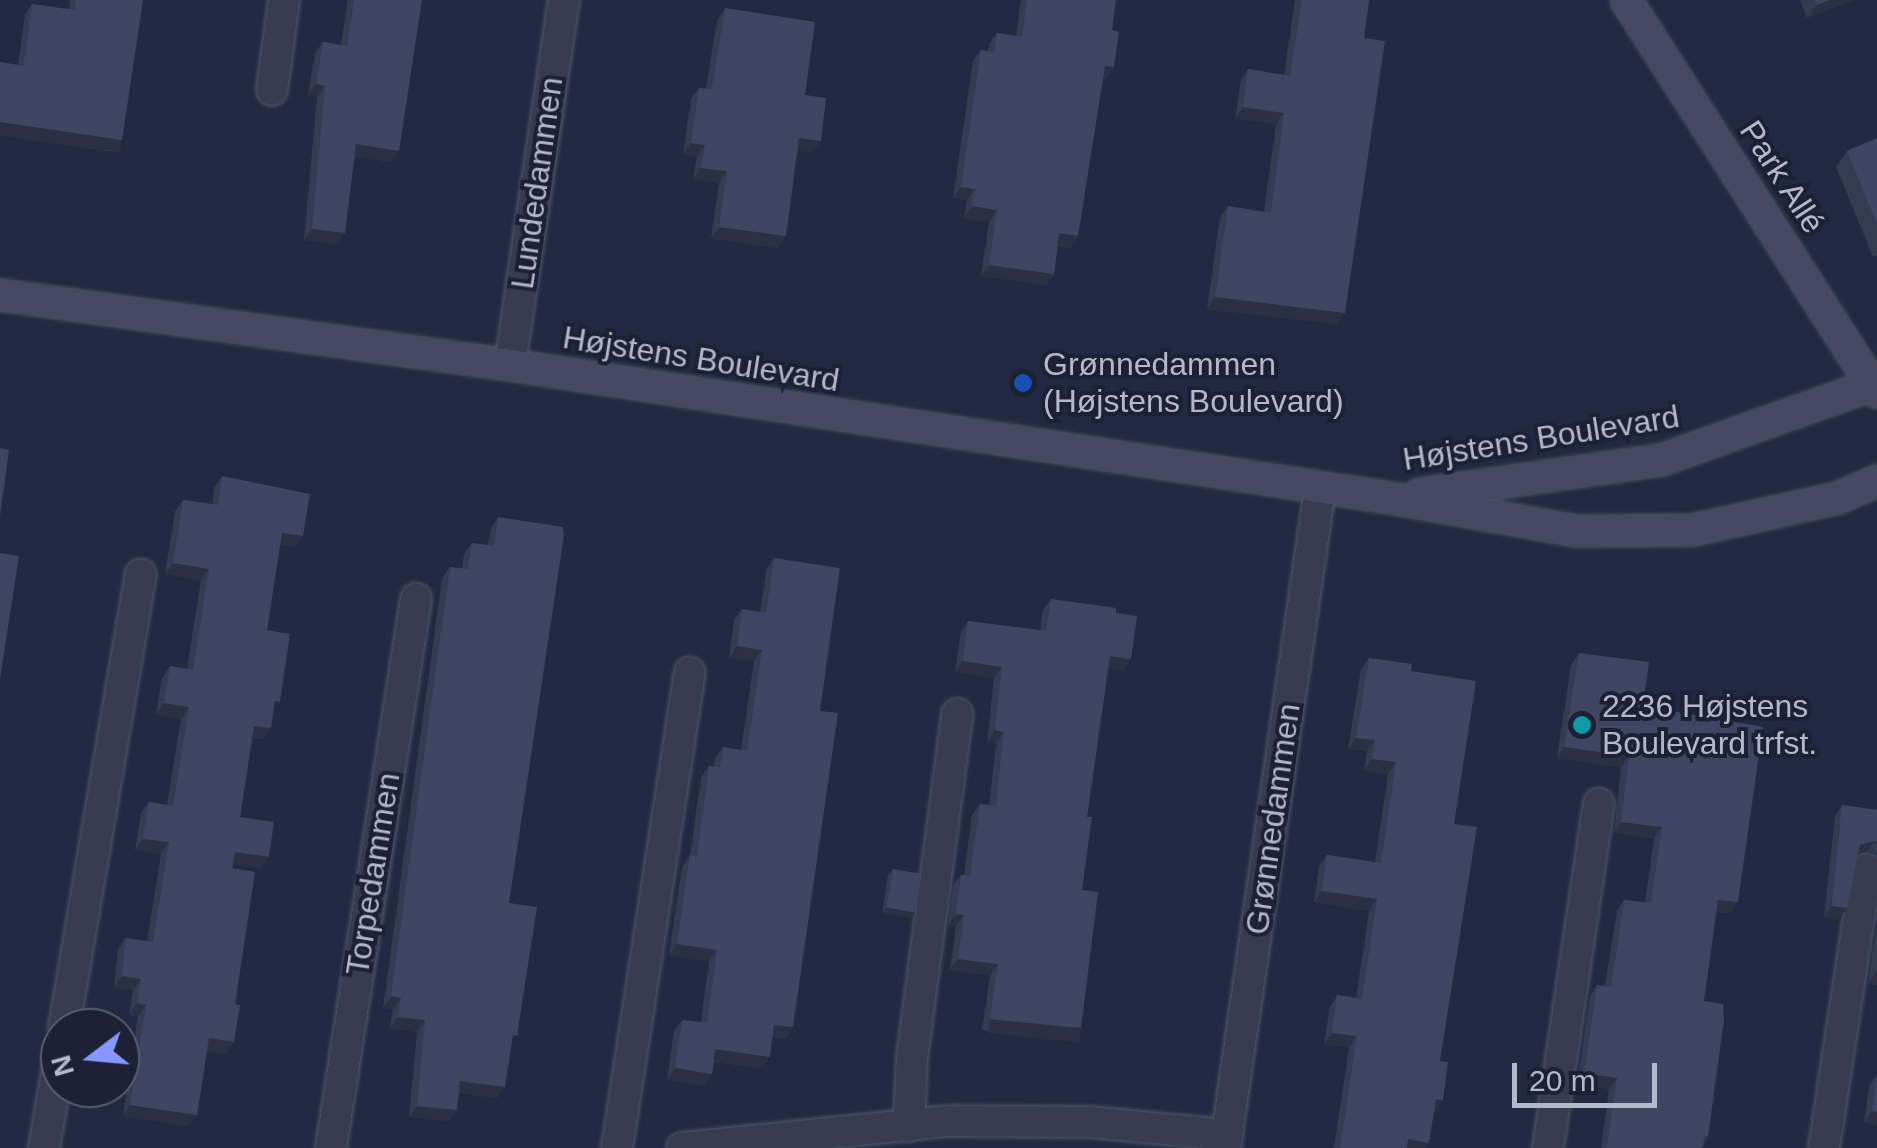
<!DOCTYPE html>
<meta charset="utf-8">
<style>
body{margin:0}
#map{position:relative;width:1877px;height:1148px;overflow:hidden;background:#232942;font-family:Arial,sans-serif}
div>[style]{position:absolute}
.roads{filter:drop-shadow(0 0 2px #53576c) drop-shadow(0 0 2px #53576c)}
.street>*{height:30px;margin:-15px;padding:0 15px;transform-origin:15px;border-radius:15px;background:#383c51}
.secondary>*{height:30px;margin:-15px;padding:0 15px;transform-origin:15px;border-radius:15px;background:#454964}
.wall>*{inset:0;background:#363b54}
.shaded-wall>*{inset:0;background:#2c3045;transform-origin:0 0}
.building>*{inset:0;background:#3f4562;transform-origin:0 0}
.dots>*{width:28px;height:28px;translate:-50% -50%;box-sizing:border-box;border:5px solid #1d2136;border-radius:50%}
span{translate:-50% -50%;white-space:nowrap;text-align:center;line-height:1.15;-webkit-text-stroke:8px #1d2136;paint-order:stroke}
.street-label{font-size:32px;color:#b4b8cc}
.poi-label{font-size:32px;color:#b4b8cc}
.left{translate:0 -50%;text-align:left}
.north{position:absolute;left:40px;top:1008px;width:100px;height:100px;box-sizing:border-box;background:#1d2136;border:2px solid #595d72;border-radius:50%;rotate:254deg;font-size:28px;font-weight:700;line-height:40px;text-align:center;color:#b4b8cc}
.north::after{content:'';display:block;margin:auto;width:35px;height:45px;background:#8697ff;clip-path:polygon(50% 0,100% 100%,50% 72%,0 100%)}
.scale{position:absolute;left:1512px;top:1063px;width:145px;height:45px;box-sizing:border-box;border:5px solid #b4b8cc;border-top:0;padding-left:12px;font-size:30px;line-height:35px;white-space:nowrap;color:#b4b8cc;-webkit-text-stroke:8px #1d2136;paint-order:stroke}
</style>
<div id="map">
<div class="roads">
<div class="street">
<i style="left:272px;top:90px;width:91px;rotate:-82.4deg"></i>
<i style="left:510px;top:365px;width:369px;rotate:-81.6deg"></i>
<i style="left:64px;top:1028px;width:460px;rotate:-80.4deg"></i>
<i style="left:909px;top:1126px;width:68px;rotate:-87.5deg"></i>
<i style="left:912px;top:1058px;width:347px;rotate:-82.5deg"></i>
<i style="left:44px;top:1148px;width:95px;rotate:-80.3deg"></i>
<i style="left:331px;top:1148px;width:556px;rotate:-81.2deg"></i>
<i style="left:617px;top:1148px;width:481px;rotate:-81.3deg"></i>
<i style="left:682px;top:1148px;width:268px;rotate:-5.8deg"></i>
<i style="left:949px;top:1121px;width:141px;rotate:0.4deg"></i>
<i style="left:1090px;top:1122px;width:138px;rotate:5.4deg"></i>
<i style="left:1225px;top:1148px;width:666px;rotate:-81.8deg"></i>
<i style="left:1548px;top:1148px;width:348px;rotate:-81.6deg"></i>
<i style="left:1824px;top:1148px;width:282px;rotate:-81.4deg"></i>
</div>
<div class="secondary">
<i style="left:1626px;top:0;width:466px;rotate:57.4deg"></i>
<i style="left:0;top:295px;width:515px;rotate:7.82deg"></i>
<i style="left:510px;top:365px;width:890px;rotate:8.59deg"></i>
<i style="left:1390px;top:498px;width:191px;rotate:10deg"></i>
<i style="left:1578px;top:531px;width:115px;rotate:-0.5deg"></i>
<i style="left:1693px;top:530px;width:148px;rotate:-12.4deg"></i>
<i style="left:1838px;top:498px;width:43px;rotate:-23.6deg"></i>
<i style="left:1420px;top:494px;width:243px;rotate:-8deg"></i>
<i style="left:1661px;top:460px;width:224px;rotate:-19.6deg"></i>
</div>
</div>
<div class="wall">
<i style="clip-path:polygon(70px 0,143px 0,122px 140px,114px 152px,0 135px,0 62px,18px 65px,25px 15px,32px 4px,69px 10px)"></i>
<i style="clip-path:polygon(348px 0,422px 0,391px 162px,355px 156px,337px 244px,304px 240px,317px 97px,308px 95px,315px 53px,323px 42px,341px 45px)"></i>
<i style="clip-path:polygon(1021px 0,1116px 0,1112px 30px,1114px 67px,1106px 79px,1103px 78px,1078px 236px,1070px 248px,1058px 246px,1054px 274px,1046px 285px,981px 276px,989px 222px,964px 218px,967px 200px,953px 198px,973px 61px,981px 50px,988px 51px,989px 44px,997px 33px,1016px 36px)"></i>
<i style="clip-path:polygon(1295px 0,1369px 0,1364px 38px,1345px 313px,1337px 324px,1207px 309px,1220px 217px,1228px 206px,1264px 212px,1276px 124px,1235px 118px,1241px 80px,1248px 69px,1284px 75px)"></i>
<i style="clip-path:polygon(1800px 0,1854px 0,1807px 18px)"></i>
<i style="clip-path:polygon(725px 8px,805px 95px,813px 152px,797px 150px,786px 236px,778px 248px,711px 238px,719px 183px,693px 179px,697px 156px,683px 154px,691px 99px,699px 88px,706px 89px,717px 20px)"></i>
<i style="clip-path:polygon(1877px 138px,1877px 255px,1873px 257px,1836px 167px,1847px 151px)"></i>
<i style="clip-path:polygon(222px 476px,295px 547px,280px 545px,267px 630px,273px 712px,271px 728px,263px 739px,252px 738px,240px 817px,261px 868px,233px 864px,226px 1054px,207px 1050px,197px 1115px,189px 1126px,123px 1116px,138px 1016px,129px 1015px,133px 990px,114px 987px,118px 949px,126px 938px,147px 941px,161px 854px,135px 850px,141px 813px,149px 802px,167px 805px,181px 719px,156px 714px,162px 678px,170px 666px,187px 669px,201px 580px,165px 574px,175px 511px,183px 500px,212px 504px,214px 488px)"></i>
<i style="clip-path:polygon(498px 517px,512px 1043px,497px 1098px,459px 1093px,457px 1110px,449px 1121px,409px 1117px,417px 1032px,390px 1028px,393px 1009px,383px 1008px,442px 578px,450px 567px,462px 569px,464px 554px,472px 543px,488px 545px,491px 528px)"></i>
<i style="clip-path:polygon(774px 558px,820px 711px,793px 1027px,785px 1039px,772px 1037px,770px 1057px,762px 1068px,714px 1062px,712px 1074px,704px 1085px,667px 1080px,674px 1031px,682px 1020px,701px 1022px,709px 961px,669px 955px,682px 867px,690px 855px,701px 777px,709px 766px,714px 766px,715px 758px,723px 747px,741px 750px,754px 661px,729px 658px,734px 620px,742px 609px,760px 612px,766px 570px)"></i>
<i style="clip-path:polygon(1051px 599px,1116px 613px,1131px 659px,1123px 670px,1108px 668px,1087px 817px,1073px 1039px,982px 1030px,990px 975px,950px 970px,956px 926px,948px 925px,953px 886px,961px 875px,964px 875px,972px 815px,980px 804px,989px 806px,996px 743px,987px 742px,994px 678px,955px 672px,961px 632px,968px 621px,1040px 630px,1043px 610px)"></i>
<i style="clip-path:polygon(1579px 653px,1643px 706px,1738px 902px,1730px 913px,1716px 912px,1704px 1001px,1708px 1137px,1702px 1148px,1601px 1148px,1609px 1089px,1577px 1084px,1590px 996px,1597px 985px,1605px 986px,1617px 911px,1624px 900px,1645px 902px,1654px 838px,1614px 833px,1621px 767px,1557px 758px,1571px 665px)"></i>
<i style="clip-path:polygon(1369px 658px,1411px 671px,1454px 824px,1440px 1061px,1443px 1100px,1434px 1111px,1426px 1148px,1334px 1148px,1349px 1047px,1324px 1044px,1330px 1007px,1337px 995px,1356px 998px,1369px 911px,1314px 902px,1319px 866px,1327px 855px,1375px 862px,1388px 774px,1364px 770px,1367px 751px,1348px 749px,1361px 669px)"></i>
<i style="clip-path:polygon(1842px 805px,1877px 810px,1877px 854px,1868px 850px,1858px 854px,1840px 919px,1824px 917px,1835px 816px)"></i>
<i style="clip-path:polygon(893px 869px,915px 913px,911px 918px,882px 913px,888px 875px)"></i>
<i style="clip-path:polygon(1877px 922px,1877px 985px,1868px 984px)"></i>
<i style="clip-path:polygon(1877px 1075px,1877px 1125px,1864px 1122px,1869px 1086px)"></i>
</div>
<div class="shaded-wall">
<i style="clip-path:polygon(1829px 0,1854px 0,1807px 18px,1817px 5px)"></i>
<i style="clip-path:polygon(1105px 66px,1114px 67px,1106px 79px,1097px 78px)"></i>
<i style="clip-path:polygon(316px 84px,325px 86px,317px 97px,308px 95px)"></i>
<i style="clip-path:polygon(1243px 107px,1284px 113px,1276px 124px,1235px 118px)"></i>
<i style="left:0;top:122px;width:123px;height:13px;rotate:8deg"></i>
<i style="clip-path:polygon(799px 138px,821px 141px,813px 152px,791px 150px)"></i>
<i style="clip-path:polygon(691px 143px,705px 145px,697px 156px,683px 154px)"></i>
<i style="clip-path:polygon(356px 144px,399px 151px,391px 162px,349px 155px)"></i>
<i style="clip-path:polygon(701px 168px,727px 171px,719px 183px,693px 179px)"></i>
<i style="clip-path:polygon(961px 187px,975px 189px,967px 200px,953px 198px)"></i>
<i style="clip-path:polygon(972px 206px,997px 210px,989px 222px,964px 218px)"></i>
<i style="clip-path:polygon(719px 227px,786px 236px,778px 248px,711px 238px)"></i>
<i style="clip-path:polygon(312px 229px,345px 233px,337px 244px,304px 240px)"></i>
<i style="clip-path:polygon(1059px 233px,1078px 236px,1070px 248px,1051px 245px)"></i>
<i style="clip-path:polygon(989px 265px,1054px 274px,1046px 285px,981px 276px)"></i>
<i style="clip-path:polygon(1215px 297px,1345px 313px,1337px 324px,1207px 309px)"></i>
<i style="clip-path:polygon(282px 533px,303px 536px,295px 547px,274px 544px)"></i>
<i style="clip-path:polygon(173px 563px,209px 569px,201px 580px,165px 574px)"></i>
<i style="clip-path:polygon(737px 646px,762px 650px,754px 661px,729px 658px)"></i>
<i style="clip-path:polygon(1110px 656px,1131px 659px,1123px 670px,1102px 667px)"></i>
<i style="clip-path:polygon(963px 661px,1002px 667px,994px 678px,955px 672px)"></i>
<i style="clip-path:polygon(164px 703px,189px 707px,181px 719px,156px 714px)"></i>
<i style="clip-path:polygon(254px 726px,271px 728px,263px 739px,246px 737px)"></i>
<i style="clip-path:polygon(995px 730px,1004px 732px,996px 743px,987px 742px)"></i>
<i style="clip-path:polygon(1356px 738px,1375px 740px,1367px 751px,1348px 749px)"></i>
<i style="clip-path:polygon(1564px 747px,1629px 756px,1621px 767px,1557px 758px)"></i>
<i style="clip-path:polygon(1372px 759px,1396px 762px,1388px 774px,1364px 770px)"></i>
<i style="clip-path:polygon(1621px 822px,1662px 827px,1654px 838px,1614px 833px)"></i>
<i style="clip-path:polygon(143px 839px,169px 842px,161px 854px,135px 850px)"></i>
<i style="clip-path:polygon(1876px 839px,1868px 850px,1852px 857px,1860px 845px)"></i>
<i style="clip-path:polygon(235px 852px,269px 857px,261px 868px,227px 863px)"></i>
<i style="clip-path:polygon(1322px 891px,1377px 899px,1369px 911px,1314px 902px)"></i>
<i style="clip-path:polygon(1718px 900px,1738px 902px,1730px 913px,1710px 911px)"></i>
<i style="clip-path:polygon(1832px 906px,1847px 908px,1840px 919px,1824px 917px)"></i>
<i style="clip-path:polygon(886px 907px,915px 913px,911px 918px,882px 913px)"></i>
<i style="clip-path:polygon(956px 914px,964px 915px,956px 926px,948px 925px)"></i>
<i style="clip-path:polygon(677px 944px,717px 950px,709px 961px,669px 955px)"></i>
<i style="clip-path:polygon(958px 959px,998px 964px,990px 975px,950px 970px)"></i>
<i style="clip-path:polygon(1876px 972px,1877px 972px,1877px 985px,1868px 984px)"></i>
<i style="clip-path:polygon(122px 976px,141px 979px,133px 990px,114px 987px)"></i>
<i style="clip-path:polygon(391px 996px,401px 998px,393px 1009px,383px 1008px)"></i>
<i style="clip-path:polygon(137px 1003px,146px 1005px,138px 1016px,129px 1015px)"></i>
<i style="clip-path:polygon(398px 1017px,425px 1020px,417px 1032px,390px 1028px)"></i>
<i style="left:990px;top:1019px;width:91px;height:14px;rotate:6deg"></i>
<i style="clip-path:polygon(774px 1025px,793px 1027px,785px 1039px,766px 1036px)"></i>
<i style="clip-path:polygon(1332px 1033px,1357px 1036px,1349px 1047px,1324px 1044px)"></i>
<i style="clip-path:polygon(209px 1038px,234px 1042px,226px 1054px,201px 1050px)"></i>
<i style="clip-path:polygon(715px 1049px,770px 1057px,762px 1068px,707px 1061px)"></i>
<i style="clip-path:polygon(675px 1068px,712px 1074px,704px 1085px,667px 1080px)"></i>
<i style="clip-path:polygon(1584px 1073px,1617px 1078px,1609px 1089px,1577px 1084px)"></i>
<i style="clip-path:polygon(460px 1081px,505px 1087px,497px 1098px,452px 1092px)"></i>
<i style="clip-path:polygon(1436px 1099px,1443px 1100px,1435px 1112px,1428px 1111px)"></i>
<i style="clip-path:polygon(130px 1105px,197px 1115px,189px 1126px,123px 1116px)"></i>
<i style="clip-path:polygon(417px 1106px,457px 1110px,449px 1121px,409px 1117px)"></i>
<i style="clip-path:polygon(1872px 1111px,1877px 1112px,1877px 1125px,1864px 1122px)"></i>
<i style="clip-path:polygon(1408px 1139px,1429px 1143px,1426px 1148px,1402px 1148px)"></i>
</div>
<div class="building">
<i style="clip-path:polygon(76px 0,143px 0,122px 140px,0 122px,0 62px,24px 66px,32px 4px,75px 10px)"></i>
<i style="clip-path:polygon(354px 0,422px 0,399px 151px,356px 144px,345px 233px,312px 229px,325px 86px,316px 84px,323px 42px,347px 46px)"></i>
<i style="clip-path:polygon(1027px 0,1116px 0,1112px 30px,1119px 32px,1114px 67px,1105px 66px,1078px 236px,1059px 233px,1054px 274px,989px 265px,997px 210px,972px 206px,975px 189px,961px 187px,981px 50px,994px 52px,997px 33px,1022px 37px)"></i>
<i style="clip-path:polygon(1302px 0,1369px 0,1364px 38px,1385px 41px,1345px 313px,1215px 297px,1228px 206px,1271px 213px,1284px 113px,1243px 107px,1248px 69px,1290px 76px)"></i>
<i style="clip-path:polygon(1815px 0,1829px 0,1817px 5px)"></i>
<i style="clip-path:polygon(725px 8px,815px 22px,805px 95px,826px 98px,821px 141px,799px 138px,786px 236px,719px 227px,727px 171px,701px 168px,705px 145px,691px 143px,699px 88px,712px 89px)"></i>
<i style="clip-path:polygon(1877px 138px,1877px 224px,1847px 151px)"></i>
<i style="clip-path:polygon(0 448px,9px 450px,0 516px)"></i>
<i style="clip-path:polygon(222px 476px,310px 494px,303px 536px,282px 533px,267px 630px,290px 634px,280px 702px,275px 701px,271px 728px,254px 726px,240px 817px,274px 822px,269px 857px,235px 852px,232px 868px,255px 872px,235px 1005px,240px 1005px,234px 1042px,209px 1038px,197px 1115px,130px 1105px,146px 1005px,137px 1003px,141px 979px,122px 976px,126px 938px,153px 942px,169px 842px,143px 839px,149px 802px,173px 806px,189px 707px,164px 703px,170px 666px,193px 670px,209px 569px,173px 563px,183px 500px,218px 505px)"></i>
<i style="clip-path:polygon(498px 517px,563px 527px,564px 535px,509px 903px,537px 907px,517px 1036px,513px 1035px,505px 1087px,460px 1081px,457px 1110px,417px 1106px,425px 1020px,398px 1017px,401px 998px,391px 996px,450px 567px,468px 569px,472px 543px,494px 546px)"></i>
<i style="clip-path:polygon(0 553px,19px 556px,0 679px)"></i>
<i style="clip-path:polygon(774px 558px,840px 568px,820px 711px,838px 713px,793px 1027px,774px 1025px,770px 1057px,715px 1049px,712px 1074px,675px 1068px,682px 1020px,707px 1023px,717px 950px,677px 944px,690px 855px,697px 856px,709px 766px,720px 767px,723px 747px,747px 751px,762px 650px,737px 646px,742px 609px,766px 613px)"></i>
<i style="clip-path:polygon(1051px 599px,1116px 608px,1116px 613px,1137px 616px,1131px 659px,1110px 656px,1087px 817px,1092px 817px,1082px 890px,1098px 892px,1081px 1028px,990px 1019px,998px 964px,958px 959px,964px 915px,956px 914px,961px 875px,970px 876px,980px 804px,996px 806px,1004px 732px,995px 730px,1002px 667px,963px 661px,968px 621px,1046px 631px)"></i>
<i style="clip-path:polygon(1579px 653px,1649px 662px,1643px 706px,1763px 727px,1738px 902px,1718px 900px,1704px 1001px,1723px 1004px,1724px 1020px,1708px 1137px,1704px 1136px,1702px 1148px,1607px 1148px,1617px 1078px,1584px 1073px,1597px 985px,1611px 987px,1624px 900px,1651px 903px,1662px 827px,1621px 822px,1629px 756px,1564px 747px)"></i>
<i style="clip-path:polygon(1369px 658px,1412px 664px,1411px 671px,1476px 681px,1454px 824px,1477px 827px,1440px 1061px,1448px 1062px,1443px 1100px,1436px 1099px,1429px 1143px,1408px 1139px,1407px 1148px,1340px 1148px,1357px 1036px,1332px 1033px,1337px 995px,1362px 999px,1377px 899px,1322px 891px,1327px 855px,1381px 863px,1396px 762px,1372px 759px,1375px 740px,1356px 738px)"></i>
<i style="clip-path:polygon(1842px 805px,1877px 810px,1877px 840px,1860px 845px,1847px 908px,1832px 906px)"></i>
<i style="left:893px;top:869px;width:28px;height:39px;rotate:10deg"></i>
<i style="clip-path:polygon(1877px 1076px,1877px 1112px,1872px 1111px)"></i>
</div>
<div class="dots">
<i style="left:1023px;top:383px;background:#1a4fb4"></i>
<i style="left:1582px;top:725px;background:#0f9aa8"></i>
</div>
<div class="street-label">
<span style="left:1782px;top:177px;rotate:57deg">Park Allé</span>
<span style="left:537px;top:183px;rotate:-82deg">Lundedammen</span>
<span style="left:701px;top:359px;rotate:9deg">Højstens Boulevard</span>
<span style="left:1541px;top:438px;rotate:-9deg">Højstens Boulevard</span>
<span style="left:1273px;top:819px;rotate:-82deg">Grønnedammen</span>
<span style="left:373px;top:874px;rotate:-81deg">Torpedammen</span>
</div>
<div class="poi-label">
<span class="left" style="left:1043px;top:383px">Grønnedammen<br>(Højstens Boulevard)</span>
<span class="left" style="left:1602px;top:725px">2236 Højstens<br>Boulevard trfst.</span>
</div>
<div class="north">N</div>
<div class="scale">20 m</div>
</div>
